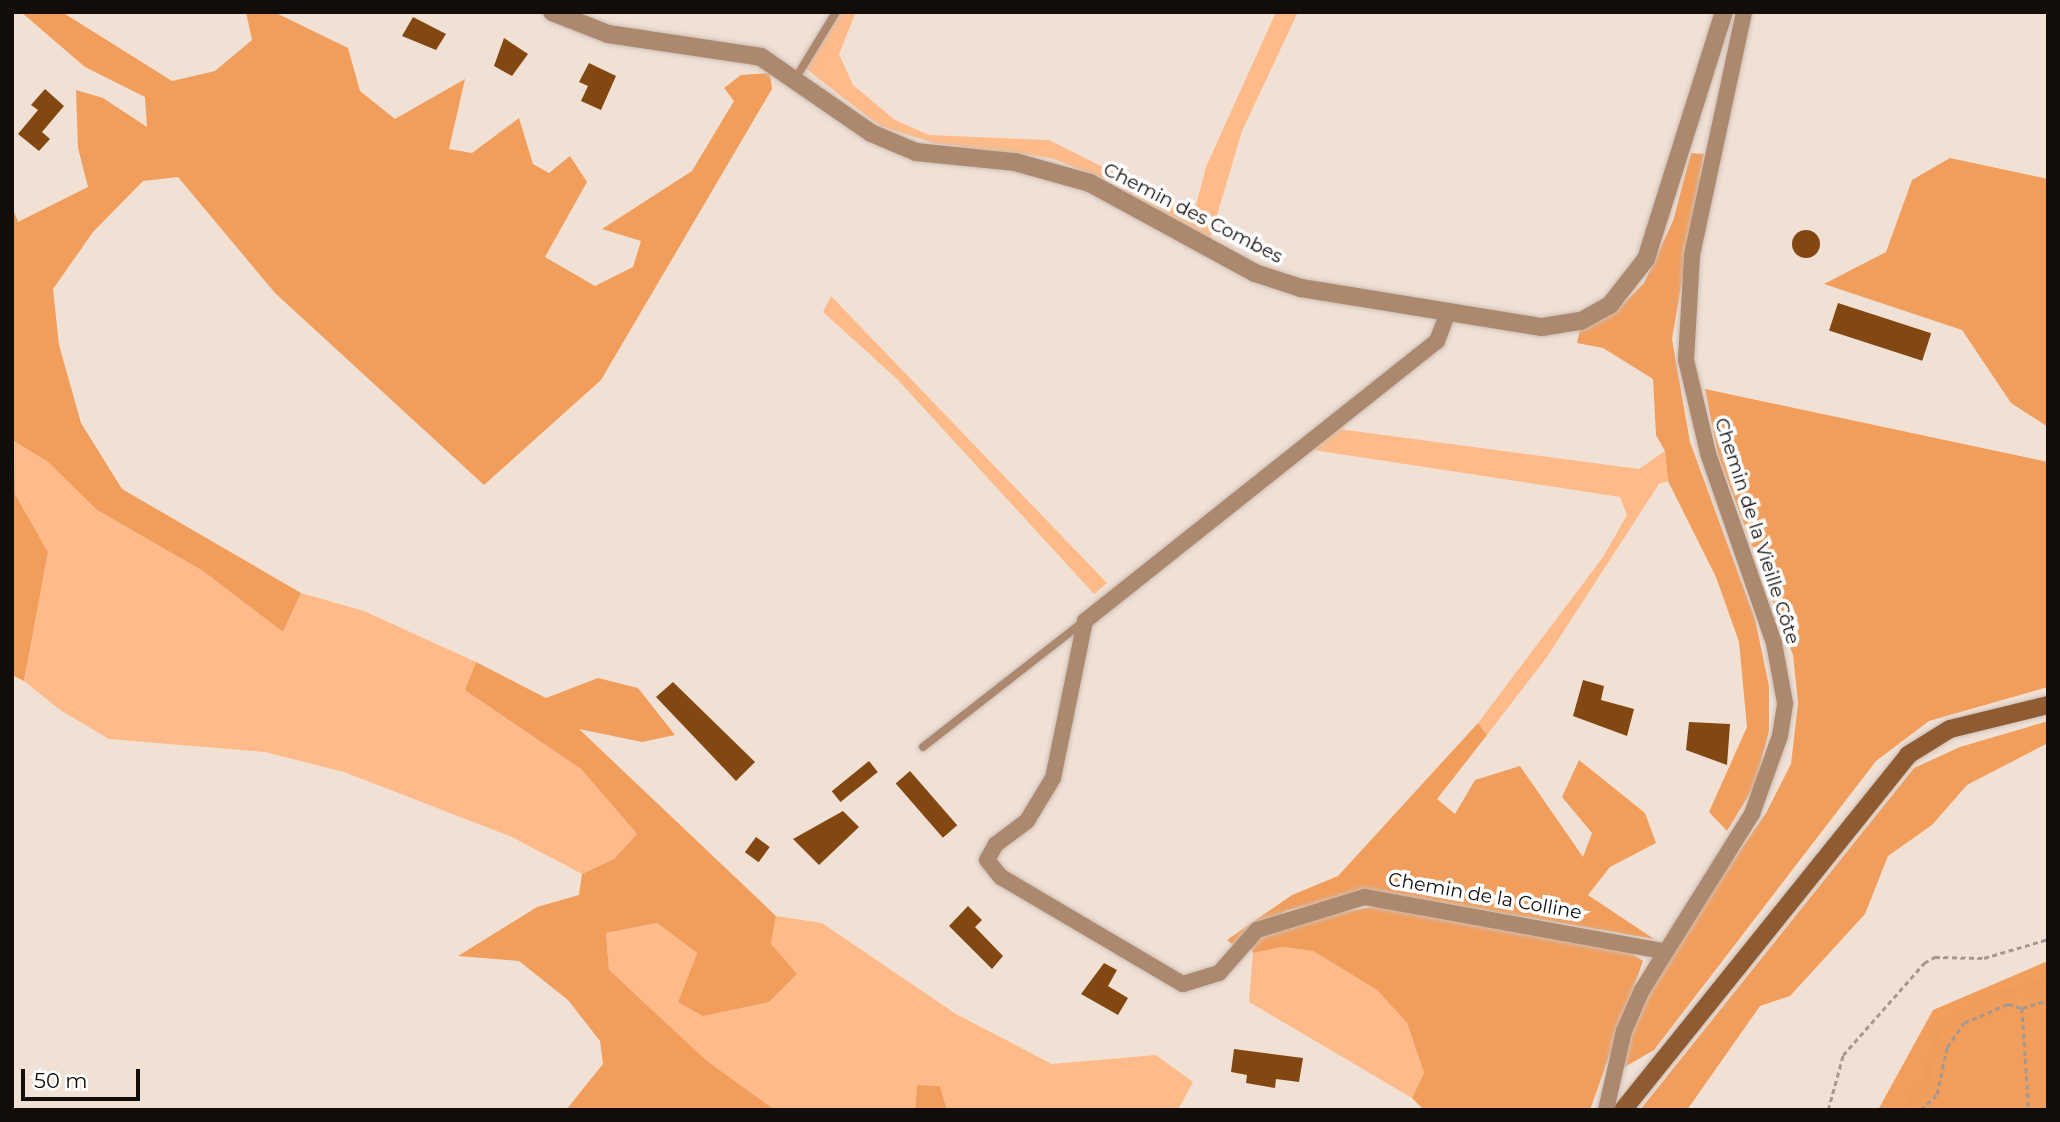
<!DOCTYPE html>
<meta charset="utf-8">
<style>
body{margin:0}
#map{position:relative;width:2060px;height:1122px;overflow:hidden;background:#f1e1d5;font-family:Montserrat,sans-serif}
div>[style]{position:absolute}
.green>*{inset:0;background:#febb89}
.forest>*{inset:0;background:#f19e5d}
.water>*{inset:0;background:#ef9c5a}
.stream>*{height:4.5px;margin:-2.25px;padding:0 2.25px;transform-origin:2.25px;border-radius:2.25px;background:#ef9c5a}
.building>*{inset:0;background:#834811;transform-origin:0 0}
.round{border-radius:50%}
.path>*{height:2.5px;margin-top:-1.25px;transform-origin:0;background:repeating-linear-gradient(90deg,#a5988f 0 5px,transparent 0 8.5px)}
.roads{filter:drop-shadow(0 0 2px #cdbfb5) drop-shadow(0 0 2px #cdbfb5)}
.service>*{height:8px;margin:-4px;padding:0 4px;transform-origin:4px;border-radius:4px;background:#ac886e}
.minor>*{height:16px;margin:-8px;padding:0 8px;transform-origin:8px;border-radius:8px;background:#ac886e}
.tertiary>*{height:18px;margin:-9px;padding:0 9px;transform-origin:9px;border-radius:9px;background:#ac886e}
.secondary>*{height:18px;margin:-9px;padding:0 9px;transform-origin:9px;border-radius:9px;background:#8f5b33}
span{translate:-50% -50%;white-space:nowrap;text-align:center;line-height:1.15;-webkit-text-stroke:7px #fff;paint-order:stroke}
.street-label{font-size:19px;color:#130d0a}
.frame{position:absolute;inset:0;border:14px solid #130d0a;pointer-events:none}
.scale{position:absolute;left:21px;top:1069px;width:119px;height:32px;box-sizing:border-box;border:4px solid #130d0a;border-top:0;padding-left:9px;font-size:21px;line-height:24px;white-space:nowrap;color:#130d0a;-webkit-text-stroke:5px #fff;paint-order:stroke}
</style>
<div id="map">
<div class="green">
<i style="clip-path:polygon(832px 12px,856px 12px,839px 54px,853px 85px,895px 120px,929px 135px,1049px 140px,1194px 213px,1206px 167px,1276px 12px,1298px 12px,1242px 131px,1210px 239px,1107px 180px,1051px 158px,934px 143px,880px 126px,805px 68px)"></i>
<i style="clip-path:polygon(831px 296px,1107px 583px,1094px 594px,897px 379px,823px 312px)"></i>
<i style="clip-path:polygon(1339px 429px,1639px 469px,1665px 451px,1668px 481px,1659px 484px,1547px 657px,1487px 735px,1478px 723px,1603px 557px,1627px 515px,1620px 497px,1313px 450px)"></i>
<i style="clip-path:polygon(14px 441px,48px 462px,97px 510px,203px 571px,283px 632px,301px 593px,364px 611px,476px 662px,466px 690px,581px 769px,637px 834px,614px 859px,582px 874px,512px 837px,344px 772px,265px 752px,109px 739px,60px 710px,24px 681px,48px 552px,15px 494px)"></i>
<i style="clip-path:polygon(776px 916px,822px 923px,956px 1014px,1052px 1064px,1156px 1055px,1193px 1082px,1178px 1110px,947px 1110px,940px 1086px,917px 1085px,915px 1110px,775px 1110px,707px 1061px,609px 971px,606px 933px,657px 923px,697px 953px,678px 1002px,796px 975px,771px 944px)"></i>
<i style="clip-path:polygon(1282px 947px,1313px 951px,1377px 990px,1407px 1023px,1424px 1073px,1412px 1098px,1249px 1002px,1253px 953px)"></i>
</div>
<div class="forest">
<i style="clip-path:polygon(21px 12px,62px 12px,172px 81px,215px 71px,252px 40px,246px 12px,274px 12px,348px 48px,360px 91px,395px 119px,465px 79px,449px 149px,472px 153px,519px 118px,533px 164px,549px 173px,570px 156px,587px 182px,545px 257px,595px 286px,633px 267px,641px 241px,602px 229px,692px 171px,734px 101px,724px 88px,741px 75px,770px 73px,772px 89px,601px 380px,484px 485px,275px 293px,178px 177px,143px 181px,93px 232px,53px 289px,59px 345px,81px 423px,122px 489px,301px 593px,283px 632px,203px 571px,97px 510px,48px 462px,14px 441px,15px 494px,48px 552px,24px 681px,12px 675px,12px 206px,18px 222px,88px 187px,78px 148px,76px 90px,103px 98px,147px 127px,145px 97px,85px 67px)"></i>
<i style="clip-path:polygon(1691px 153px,1704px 154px,1672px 339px,1690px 442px,1755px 619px,1769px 686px,1769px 731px,1755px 785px,1727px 831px,1709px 812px,1747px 727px,1739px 642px,1716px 577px,1668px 481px,1665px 451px,1656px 435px,1653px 379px,1603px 348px,1577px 343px,1580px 330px,1614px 313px,1644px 283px,1673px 221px)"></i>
<i style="clip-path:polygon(1950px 158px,2048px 179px,2048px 427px,2011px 403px,1962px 330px,1824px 284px,1886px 252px,1912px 180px)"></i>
<i style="clip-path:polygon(1705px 389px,2048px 462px,2048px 687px,1929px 721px,1876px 761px,1654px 1050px,1623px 1068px,1635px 1018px,1670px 951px,1766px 813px,1791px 764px,1798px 703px,1793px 655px,1718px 455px)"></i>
<i style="clip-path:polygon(476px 662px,546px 698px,598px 678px,638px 688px,675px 735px,642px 742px,579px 729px,776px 916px,771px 944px,797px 974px,769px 1002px,703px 1016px,678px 1002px,697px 953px,657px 923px,606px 933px,609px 970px,707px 1061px,775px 1110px,566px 1110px,603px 1064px,600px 1041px,568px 1000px,519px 961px,458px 956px,537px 907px,579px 895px,582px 874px,614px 859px,637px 834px,581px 769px,465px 690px)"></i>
<i style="clip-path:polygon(2048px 721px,2048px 743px,1967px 785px,1932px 825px,1888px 856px,1865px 914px,1790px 996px,1760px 1006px,1687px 1110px,1640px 1110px,1914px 768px,1960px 747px)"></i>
<i style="clip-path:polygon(1478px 723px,1487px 735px,1437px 799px,1455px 814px,1475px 780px,1520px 766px,1583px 857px,1592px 833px,1562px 797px,1579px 760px,1645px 813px,1656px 843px,1610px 867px,1588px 895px,1654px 939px,1367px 890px,1286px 911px,1234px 946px,1227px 940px,1292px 895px,1338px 876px)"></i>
<i style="clip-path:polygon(1388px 904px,1626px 950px,1643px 961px,1590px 1110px,1424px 1110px,1412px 1098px,1424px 1073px,1407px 1023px,1377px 990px,1313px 951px,1282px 947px,1253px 953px,1250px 946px,1284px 923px)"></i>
<i style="clip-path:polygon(2048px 961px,2048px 1110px,1878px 1110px,1933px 1010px)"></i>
<i style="clip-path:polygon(917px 1085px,940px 1086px,947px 1110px,915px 1110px)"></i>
</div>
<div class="water">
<i style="clip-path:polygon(2025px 986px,2032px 989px,2000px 994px,1942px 1028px,1929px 1082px,1905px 1110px,1910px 1091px,1922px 1081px,1937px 1027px,2000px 989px)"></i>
</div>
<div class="stream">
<i style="left:2024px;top:987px;width:25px;rotate:-18deg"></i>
<i style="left:2028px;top:988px;width:25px;rotate:37deg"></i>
</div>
<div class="building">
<i style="clip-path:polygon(413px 17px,446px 34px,436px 50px,402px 36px)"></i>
<i style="clip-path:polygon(504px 38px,528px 54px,512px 76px,494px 66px)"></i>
<i style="clip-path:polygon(589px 63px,616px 76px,601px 110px,581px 101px,588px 86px,579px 82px)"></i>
<i style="clip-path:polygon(45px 89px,64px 106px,42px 132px,50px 139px,39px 151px,18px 134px,38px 110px,31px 105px)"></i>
<i class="round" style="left:1792px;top:230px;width:28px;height:28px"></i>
<i style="left:1838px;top:303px;width:98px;height:29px;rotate:18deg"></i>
<i style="clip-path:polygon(1583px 680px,1604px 686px,1601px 700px,1634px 709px,1627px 736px,1573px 716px)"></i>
<i style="clip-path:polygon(673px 682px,755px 762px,736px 781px,656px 697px)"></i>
<i style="clip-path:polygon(1689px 722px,1730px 724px,1727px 765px,1686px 750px)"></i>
<i style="left:869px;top:761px;width:14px;height:48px;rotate:51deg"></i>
<i style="left:910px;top:771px;width:72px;height:19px;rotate:49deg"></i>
<i style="clip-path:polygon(843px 811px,859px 827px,819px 865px,793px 839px)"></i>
<i style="left:756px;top:837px;width:17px;height:19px;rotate:36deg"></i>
<i style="clip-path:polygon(968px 906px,982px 920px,975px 927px,1003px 956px,992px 969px,949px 926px)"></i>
<i style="clip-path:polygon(1104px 963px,1117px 970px,1108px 986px,1128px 998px,1118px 1015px,1081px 994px)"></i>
<i style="clip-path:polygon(1234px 1049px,1303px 1058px,1299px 1082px,1276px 1079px,1275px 1088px,1246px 1083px,1247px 1075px,1231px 1072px)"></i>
</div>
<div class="path">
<i style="left:2022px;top:1008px;width:102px;rotate:86.1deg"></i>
<i style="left:1828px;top:1110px;width:57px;rotate:-74.7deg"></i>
<i style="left:1843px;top:1055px;width:123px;rotate:-48.6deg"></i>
<i style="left:1924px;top:963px;width:13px;rotate:-29deg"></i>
<i style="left:1935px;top:957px;width:49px;rotate:1.2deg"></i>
<i style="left:1984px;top:958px;width:67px;rotate:-16.5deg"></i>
<i style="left:1921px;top:1110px;width:23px;rotate:-45deg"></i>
<i style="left:1937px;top:1094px;width:48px;rotate:-78deg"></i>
<i style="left:1947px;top:1047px;width:29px;rotate:-55deg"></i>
<i style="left:1964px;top:1023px;width:48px;rotate:-23.4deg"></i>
<i style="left:2008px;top:1004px;width:15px;rotate:16deg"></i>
<i style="left:2022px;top:1008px;width:27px;rotate:-17deg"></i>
</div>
<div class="roads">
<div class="service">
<i style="left:797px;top:76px;width:75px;rotate:-58.6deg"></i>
<i style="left:923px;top:747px;width:203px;rotate:-38deg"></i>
</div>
<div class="minor">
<i style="left:1447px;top:315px;width:28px;rotate:111deg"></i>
<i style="left:1437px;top:341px;width:450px;rotate:141.5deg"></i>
<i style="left:1085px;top:621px;width:160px;rotate:101.5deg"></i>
<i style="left:1053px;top:778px;width:50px;rotate:121.2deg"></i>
<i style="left:1027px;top:821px;width:39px;rotate:143deg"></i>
<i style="left:996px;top:844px;width:18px;rotate:119deg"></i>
<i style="left:987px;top:860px;width:22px;rotate:51deg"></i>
<i style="left:1001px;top:877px;width:211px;rotate:30.5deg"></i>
<i style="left:1183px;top:984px;width:38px;rotate:-17deg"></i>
<i style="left:1219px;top:973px;width:57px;rotate:-48.5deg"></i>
<i style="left:1257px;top:930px;width:113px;rotate:-17deg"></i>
<i style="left:1365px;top:897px;width:302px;rotate:10.3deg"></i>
<i style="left:1606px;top:1110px;width:81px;rotate:-77.2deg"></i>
<i style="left:1624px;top:1031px;width:45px;rotate:-66.3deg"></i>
<i style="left:1642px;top:990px;width:208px;rotate:-58deg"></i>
<i style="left:1752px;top:814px;width:83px;rotate:-70.3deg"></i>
<i style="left:1780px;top:736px;width:33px;rotate:-81deg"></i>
<i style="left:1785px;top:703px;width:61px;rotate:-100.4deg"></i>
<i style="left:1774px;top:643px;width:201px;rotate:-109.2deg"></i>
<i style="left:1708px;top:453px;width:96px;rotate:-103.3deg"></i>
<i style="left:1686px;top:360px;width:105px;rotate:-86.7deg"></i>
<i style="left:1692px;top:255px;width:249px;rotate:-77.9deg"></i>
</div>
<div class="tertiary">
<i style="left:552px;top:12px;width:60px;rotate:21.4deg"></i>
<i style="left:608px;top:34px;width:155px;rotate:8.5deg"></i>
<i style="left:761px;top:57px;width:134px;rotate:34.6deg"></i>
<i style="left:871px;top:133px;width:49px;rotate:22.9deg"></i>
<i style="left:916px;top:152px;width:100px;rotate:5.8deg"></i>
<i style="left:1015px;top:162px;width:78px;rotate:15.6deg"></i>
<i style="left:1090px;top:183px;width:188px;rotate:28.6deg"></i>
<i style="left:1255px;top:273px;width:48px;rotate:18.1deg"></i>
<i style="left:1301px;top:288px;width:244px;rotate:9.2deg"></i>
<i style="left:1542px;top:327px;width:39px;rotate:-9deg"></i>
<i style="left:1581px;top:321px;width:33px;rotate:-29deg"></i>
<i style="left:1610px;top:305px;width:58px;rotate:-52deg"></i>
<i style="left:1646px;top:259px;width:259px;rotate:-72.5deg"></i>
</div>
<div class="secondary">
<i style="left:1623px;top:1110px;width:455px;rotate:-51.2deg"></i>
<i style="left:1908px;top:755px;width:49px;rotate:-31.8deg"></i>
<i style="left:1950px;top:729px;width:101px;rotate:-13.8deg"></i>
</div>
</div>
<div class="street-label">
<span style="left:1193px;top:213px;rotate:27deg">Chemin des Combes</span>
<span style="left:1757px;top:531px;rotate:72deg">Chemin de la Vieille Côte</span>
<span style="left:1485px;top:896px;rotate:10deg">Chemin de la Colline</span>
</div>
<div class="frame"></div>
<div class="scale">50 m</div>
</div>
